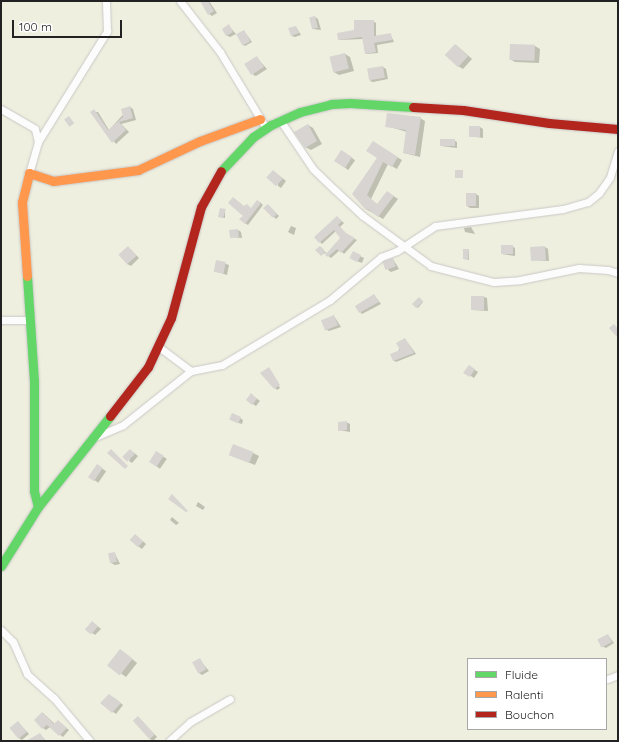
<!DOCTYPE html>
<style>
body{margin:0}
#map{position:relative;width:619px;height:742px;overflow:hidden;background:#f0eeeb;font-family:Quicksand,sans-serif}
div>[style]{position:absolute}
.farmland>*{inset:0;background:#efefdf}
.shadow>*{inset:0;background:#0003;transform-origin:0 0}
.building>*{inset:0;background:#d7d4d2;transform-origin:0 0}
.roads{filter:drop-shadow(0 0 1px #c9c8c7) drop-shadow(0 0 1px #c9c8c7)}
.street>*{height:7px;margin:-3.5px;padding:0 3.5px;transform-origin:3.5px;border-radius:3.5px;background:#fdfcfc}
.fast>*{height:9px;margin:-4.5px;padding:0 4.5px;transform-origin:4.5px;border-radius:4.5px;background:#63d668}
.slow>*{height:9px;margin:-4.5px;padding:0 4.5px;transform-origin:4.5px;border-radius:4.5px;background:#ff974d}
.jam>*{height:9px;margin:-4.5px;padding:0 4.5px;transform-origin:4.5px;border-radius:4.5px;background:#b3261e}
span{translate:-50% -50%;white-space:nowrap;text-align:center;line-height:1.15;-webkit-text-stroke:4px #fff;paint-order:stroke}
.frame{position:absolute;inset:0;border:2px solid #222;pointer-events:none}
.legend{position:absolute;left:467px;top:658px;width:140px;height:72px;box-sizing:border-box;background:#fff;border:1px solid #a7a7a7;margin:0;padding:5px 7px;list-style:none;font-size:12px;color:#222}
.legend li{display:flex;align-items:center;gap:8px;height:20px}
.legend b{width:20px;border:1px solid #a7a7a7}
.scale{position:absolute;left:12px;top:20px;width:110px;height:18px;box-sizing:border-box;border:2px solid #222;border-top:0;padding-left:5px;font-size:12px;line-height:14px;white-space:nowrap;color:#222;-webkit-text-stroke:3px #fff;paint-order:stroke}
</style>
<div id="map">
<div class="farmland">
<i style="clip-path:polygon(evenodd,1px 1px,618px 1px,618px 741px,1px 741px,1px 1px,468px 659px,606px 659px,606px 729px,468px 729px,468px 659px)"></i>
</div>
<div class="shadow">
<i style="clip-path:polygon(201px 1px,209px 1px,217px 13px,212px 16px,209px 14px)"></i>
<i style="clip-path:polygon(315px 17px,318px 19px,321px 30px,313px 29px)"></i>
<i style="clip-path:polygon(373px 21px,376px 23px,376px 36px,390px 34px,394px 42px,377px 45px,378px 53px,366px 54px,363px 39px,339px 40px)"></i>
<i style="clip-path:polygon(229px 26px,236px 34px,230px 37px,226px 35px)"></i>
<i style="clip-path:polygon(296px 27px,301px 35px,295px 37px,292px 36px)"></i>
<i style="clip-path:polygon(244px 31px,252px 42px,245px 46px,242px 44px)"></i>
<i style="clip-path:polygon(456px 45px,472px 59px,463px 69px,458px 66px)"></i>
<i style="clip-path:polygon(535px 46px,540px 49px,539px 63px,515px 62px,510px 59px)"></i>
<i style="clip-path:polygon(345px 54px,350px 57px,354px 71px,339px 75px,334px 72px)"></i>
<i style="clip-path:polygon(257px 58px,267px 69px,256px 76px,253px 75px)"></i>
<i style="clip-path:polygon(383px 67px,386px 69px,388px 79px,373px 82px,370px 81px)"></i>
<i style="clip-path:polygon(130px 107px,133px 109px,136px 120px,121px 124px,129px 132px,116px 144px,91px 112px,98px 112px,109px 130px)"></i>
<i style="clip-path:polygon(420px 118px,425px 121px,420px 157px,404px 153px,407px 132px,387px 126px)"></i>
<i style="clip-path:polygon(308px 125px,313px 128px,322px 144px,311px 150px,305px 147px)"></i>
<i style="clip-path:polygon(480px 127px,483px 129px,483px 138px,470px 136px)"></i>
<i style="clip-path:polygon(454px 140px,457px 142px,457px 148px,441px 146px)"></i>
<i style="clip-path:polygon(373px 143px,402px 160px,397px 169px,388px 164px,371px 199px,378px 205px,392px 195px,398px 199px,383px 219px,366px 209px,353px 194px,378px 157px)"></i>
<i style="left:342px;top:151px;width:16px;height:12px;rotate:35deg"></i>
<i style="clip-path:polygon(276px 173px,286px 181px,281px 188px,278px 186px)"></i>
<i style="clip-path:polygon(476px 194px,479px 196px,479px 208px,470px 208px,467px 206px)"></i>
<i style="clip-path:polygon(260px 202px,263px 205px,248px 225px,245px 223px,244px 207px,252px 209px)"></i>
<i style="clip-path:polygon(268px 205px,279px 216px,276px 219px,274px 217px)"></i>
<i style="clip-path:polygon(225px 210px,225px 218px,220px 217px)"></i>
<i style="clip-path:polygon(337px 217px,344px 223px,340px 227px,348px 236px,357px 240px,344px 254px,340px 250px,331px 258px,325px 253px,321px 255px,321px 247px,327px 254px,342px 238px,336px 231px,322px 244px,320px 242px)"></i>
<i style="clip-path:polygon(291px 226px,296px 228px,294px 235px,288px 232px)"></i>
<i style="clip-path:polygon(471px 227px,475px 234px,465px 232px,464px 228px)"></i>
<i style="clip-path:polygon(238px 230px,241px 232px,242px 238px,231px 237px)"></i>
<i style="clip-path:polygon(512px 246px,515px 248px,515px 256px,502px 254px)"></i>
<i style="clip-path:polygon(128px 247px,139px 258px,131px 266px,127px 264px)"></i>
<i style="clip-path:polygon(545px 247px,548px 249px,549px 261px,532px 260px)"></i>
<i style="clip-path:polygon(469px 250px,469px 260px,465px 259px,464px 259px)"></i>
<i style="clip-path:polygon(353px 253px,364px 258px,362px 263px,354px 260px)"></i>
<i style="clip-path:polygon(393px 259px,399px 269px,391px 272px,388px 270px)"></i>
<i style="clip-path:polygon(217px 261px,229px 265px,227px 275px,215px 271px)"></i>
<i style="clip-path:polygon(374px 295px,381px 304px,362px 314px,360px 312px)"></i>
<i style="clip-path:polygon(484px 297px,487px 298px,488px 311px,472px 310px)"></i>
<i style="clip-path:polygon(420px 299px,423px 302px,418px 308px,414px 304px)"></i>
<i style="clip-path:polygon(334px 316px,341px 327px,329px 331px,325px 329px)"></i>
<i style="clip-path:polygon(405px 339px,416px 354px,396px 362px,393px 360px)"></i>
<i style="clip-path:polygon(269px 368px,280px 388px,277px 390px,261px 373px)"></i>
<i style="clip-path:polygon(472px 368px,478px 372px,474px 378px,465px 372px)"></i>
<i style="clip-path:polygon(252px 395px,260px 401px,256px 406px,253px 404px)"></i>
<i style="clip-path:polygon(240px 418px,243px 420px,242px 424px,233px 421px)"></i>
<i style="clip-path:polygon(346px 422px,350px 424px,350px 432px,339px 430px)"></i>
<i style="clip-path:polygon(133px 452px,138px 456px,132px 463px,129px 461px)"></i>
<i style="left:157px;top:452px;width:12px;height:12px;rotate:35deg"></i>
<i style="clip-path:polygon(253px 453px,259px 456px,255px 465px,235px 457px)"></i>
<i style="left:97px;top:465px;width:11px;height:14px;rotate:34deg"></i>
<i style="clip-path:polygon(198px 502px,205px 507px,203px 510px,196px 506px)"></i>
<i style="clip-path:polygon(172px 517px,179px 523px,176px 525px,170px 520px)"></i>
<i style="clip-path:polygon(138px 537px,146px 544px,142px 549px,139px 547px)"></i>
<i style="clip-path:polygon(115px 554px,120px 564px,115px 565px,111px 563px)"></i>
<i style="clip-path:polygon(95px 624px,101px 629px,95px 635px,86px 628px)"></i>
<i style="clip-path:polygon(608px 635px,614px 643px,606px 648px,602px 646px)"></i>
<i style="clip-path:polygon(125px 653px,137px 663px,126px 677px,109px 665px)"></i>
<i style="clip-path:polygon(200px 660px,209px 671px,202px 675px,199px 673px)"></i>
<i style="clip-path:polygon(113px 697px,123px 705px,116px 714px,101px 703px)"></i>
<i style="clip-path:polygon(43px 713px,55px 724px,58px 721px,69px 730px,63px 737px,50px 727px,46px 730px,43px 728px,35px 720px)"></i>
<i style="clip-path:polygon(138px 717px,157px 737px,153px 741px,150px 739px)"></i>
<i style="clip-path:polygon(18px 722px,29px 734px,22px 740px,19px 738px)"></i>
<i style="clip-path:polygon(40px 734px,46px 741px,33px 741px)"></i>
</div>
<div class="building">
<i style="clip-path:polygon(200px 1px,208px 1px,214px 11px,208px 15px)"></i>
<i style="left:315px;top:16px;width:12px;height:6px;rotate:76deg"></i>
<i style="clip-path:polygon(354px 20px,374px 20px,374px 36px,391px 33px,392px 40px,374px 43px,376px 52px,365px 54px,362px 37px,338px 40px,337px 33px,354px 30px)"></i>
<i style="clip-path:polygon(229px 24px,233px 32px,226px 36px,222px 29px)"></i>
<i style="clip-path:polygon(296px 26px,299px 33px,291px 36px,288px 28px)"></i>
<i style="left:244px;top:30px;width:13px;height:9px;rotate:61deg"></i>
<i style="left:455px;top:44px;width:18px;height:15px;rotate:43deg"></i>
<i style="left:510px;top:44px;width:25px;height:16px;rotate:2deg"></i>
<i style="left:345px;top:53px;width:16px;height:16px;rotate:76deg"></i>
<i style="left:257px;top:56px;width:13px;height:15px;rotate:58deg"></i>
<i style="left:383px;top:66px;width:12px;height:16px;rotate:81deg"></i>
<i style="clip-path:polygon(130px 106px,133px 118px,119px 122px,126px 130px,112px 143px,90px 112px,94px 109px,108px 130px,123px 117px,121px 109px)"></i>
<i style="clip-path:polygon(387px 113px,421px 117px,415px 155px,403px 153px,406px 130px,385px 127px)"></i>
<i style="left:69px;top:116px;width:9px;height:6px;rotate:54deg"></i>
<i style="clip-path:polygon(308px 124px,317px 141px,305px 148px,294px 132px)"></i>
<i style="left:469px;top:126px;width:11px;height:11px"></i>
<i style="left:440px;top:139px;width:15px;height:7px"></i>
<i style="clip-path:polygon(373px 141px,398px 157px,392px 167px,383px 162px,367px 195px,377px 204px,387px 191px,394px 196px,378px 217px,368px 209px,366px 210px,352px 194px,377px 158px,366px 151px)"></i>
<i style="left:341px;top:150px;width:13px;height:13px;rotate:32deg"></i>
<i style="left:273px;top:170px;width:13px;height:10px;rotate:42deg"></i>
<i style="left:455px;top:170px;width:8px;height:8px"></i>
<i style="left:466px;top:193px;width:10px;height:13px"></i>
<i style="clip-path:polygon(233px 197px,244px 206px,247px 204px,251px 208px,257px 200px,261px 203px,245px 224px,239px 219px,243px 216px,228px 203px)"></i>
<i style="clip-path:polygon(268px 204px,277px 214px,273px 218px,263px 208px)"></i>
<i style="clip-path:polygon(220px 208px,226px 209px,223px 218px,218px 217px)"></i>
<i style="clip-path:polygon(337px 216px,342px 221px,338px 225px,346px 233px,355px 238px,341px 253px,337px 249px,328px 257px,325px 255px,340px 238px,334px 230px,319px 243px,314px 237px)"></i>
<i style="left:238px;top:229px;width:8px;height:9px;rotate:83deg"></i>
<i style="left:501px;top:245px;width:12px;height:9px"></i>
<i style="left:128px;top:246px;width:13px;height:13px;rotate:48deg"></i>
<i style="clip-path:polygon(320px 246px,325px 252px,321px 256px,315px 250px)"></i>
<i style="left:545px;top:246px;width:14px;height:15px;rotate:86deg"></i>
<i style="clip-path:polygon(463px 249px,469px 249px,468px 260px,463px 259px)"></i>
<i style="left:353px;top:251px;width:9px;height:8px;rotate:27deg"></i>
<i style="left:393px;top:258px;width:9px;height:11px;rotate:72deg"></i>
<i style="left:216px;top:260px;width:10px;height:12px;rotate:11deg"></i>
<i style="clip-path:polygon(374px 294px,379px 302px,359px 313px,355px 306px)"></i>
<i style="left:471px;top:296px;width:13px;height:14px"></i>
<i style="left:419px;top:297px;width:6px;height:10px;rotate:45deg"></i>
<i style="left:334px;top:315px;width:11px;height:14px;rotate:68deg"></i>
<i style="clip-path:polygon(614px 324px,618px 329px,618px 338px,609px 328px)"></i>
<i style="clip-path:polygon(405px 338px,414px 353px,393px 361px,390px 354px,400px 350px,396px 343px)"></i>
<i style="clip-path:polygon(469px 365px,475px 369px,470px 377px,463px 373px)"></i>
<i style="clip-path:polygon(269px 367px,280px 385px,274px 389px,260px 373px)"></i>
<i style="clip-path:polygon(251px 393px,257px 399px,252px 405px,246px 400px)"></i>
<i style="left:232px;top:413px;width:10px;height:7px;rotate:24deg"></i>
<i style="clip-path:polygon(347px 421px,347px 430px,338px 431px,338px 422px)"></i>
<i style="left:233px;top:444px;width:22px;height:12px;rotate:21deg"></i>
<i style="clip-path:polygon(111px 449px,128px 466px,125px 469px,107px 453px)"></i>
<i style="left:130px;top:449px;width:7px;height:11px;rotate:45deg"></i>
<i style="left:156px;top:451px;width:9px;height:13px;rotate:32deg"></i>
<i style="left:97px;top:464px;width:7px;height:16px;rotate:34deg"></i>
<i style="clip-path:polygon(172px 494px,188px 511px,186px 512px,168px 499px)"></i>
<i style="left:135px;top:534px;width:11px;height:8px;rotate:41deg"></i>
<i style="left:115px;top:552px;width:10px;height:7px;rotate:79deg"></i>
<i style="left:92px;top:621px;width:8px;height:11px;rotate:40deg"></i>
<i style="left:608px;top:634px;width:9px;height:12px;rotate:63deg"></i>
<i style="left:120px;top:649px;width:16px;height:21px;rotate:38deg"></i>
<i style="left:200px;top:658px;width:13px;height:9px;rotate:61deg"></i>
<i style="clip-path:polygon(109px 694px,121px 703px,112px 713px,100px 703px)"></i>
<i style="clip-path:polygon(42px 712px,54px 724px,58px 720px,67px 728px,59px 736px,47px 725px,42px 729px,34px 720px)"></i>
<i style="left:138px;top:716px;width:25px;height:7px;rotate:48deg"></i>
<i style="left:18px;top:721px;width:14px;height:11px;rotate:51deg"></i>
<i style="clip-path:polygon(40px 733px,45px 741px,26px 741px)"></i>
</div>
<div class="roads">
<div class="street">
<i style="left:180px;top:1px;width:65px;rotate:51.9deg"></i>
<i style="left:220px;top:52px;width:89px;rotate:58.8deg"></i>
<i style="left:1px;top:109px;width:39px;rotate:30deg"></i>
<i style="left:35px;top:129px;width:13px;rotate:77deg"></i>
<i style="left:38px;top:142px;width:32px;rotate:106deg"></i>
<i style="left:280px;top:120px;width:59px;rotate:56deg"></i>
<i style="left:313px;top:169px;width:30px;rotate:44deg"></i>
<i style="left:335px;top:190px;width:38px;rotate:43deg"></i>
<i style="left:363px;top:216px;width:84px;rotate:36.3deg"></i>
<i style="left:431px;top:266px;width:65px;rotate:14.3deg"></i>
<i style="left:494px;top:282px;width:26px;rotate:-4deg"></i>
<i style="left:520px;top:280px;width:60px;rotate:-11.5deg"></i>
<i style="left:579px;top:268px;width:29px;rotate:4deg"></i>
<i style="left:608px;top:270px;width:10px;rotate:17deg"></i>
<i style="left:38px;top:142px;width:131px;rotate:-58.1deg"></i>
<i style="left:107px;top:31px;width:30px;rotate:-92deg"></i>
<i style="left:1px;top:320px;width:29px"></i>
<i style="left:159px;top:347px;width:40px;rotate:37deg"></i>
<i style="left:191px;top:371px;width:32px;rotate:-11deg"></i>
<i style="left:222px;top:365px;width:126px;rotate:-31deg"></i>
<i style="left:330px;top:300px;width:67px;rotate:-40.1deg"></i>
<i style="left:381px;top:257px;width:17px;rotate:-21deg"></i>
<i style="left:397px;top:251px;width:45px;rotate:-33.3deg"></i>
<i style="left:435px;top:226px;width:129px;rotate:-7.6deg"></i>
<i style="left:563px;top:209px;width:26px;rotate:-16deg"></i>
<i style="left:588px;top:202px;width:14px;rotate:-39deg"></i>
<i style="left:599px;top:193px;width:19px;rotate:-55deg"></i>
<i style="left:610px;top:177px;width:27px;rotate:-73deg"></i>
<i style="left:95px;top:437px;width:30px;rotate:-23deg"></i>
<i style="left:123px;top:425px;width:87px;rotate:-38.5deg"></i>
<i style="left:1px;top:630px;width:17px;rotate:45deg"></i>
<i style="left:13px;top:642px;width:35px;rotate:66deg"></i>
<i style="left:27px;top:674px;width:36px;rotate:42deg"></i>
<i style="left:54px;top:698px;width:56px;rotate:50.1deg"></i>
<i style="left:608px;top:679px;width:11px;rotate:-22deg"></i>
<i style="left:169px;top:741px;width:28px;rotate:-42deg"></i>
<i style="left:190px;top:722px;width:46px;rotate:-29.9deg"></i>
</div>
<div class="fast">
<i style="left:221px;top:171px;width:47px;rotate:-46.7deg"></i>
<i style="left:253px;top:137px;width:22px;rotate:-34deg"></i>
<i style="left:271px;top:125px;width:32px;rotate:-24deg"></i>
<i style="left:300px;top:112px;width:32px;rotate:-14deg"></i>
<i style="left:331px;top:104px;width:19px;rotate:-3deg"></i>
<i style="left:350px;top:103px;width:63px;rotate:3.6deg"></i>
<i style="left:27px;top:276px;width:106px;rotate:86.2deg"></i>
<i style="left:34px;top:382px;width:109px;rotate:90deg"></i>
<i style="left:34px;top:491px;width:16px;rotate:76deg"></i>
<i style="left:1px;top:566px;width:70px;rotate:-57.9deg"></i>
<i style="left:38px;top:507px;width:116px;rotate:-51.6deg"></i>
</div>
<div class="slow">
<i style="left:27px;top:276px;width:74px;rotate:-93.9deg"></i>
<i style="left:22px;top:202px;width:30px;rotate:-76deg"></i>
<i style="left:29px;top:173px;width:25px;rotate:18deg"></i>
<i style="left:53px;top:181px;width:86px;rotate:-7.4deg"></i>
<i style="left:138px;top:170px;width:68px;rotate:-25.1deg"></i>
<i style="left:200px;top:141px;width:64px;rotate:-20.1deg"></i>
</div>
<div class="jam">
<i style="left:413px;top:107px;width:50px;rotate:3.4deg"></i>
<i style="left:463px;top:110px;width:87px;rotate:8.6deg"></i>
<i style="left:549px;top:123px;width:69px;rotate:5deg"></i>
<i style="left:110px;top:416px;width:62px;rotate:-52.2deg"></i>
<i style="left:148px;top:367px;width:54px;rotate:-64.9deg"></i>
<i style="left:171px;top:318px;width:115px;rotate:-74.9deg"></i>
<i style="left:201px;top:207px;width:41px;rotate:-60.9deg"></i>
</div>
</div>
<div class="frame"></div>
<ul class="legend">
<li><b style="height:5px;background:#63d668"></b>Fluide</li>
<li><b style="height:5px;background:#ff974d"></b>Ralenti</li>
<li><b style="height:5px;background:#b3261e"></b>Bouchon</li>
</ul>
<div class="scale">100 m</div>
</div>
